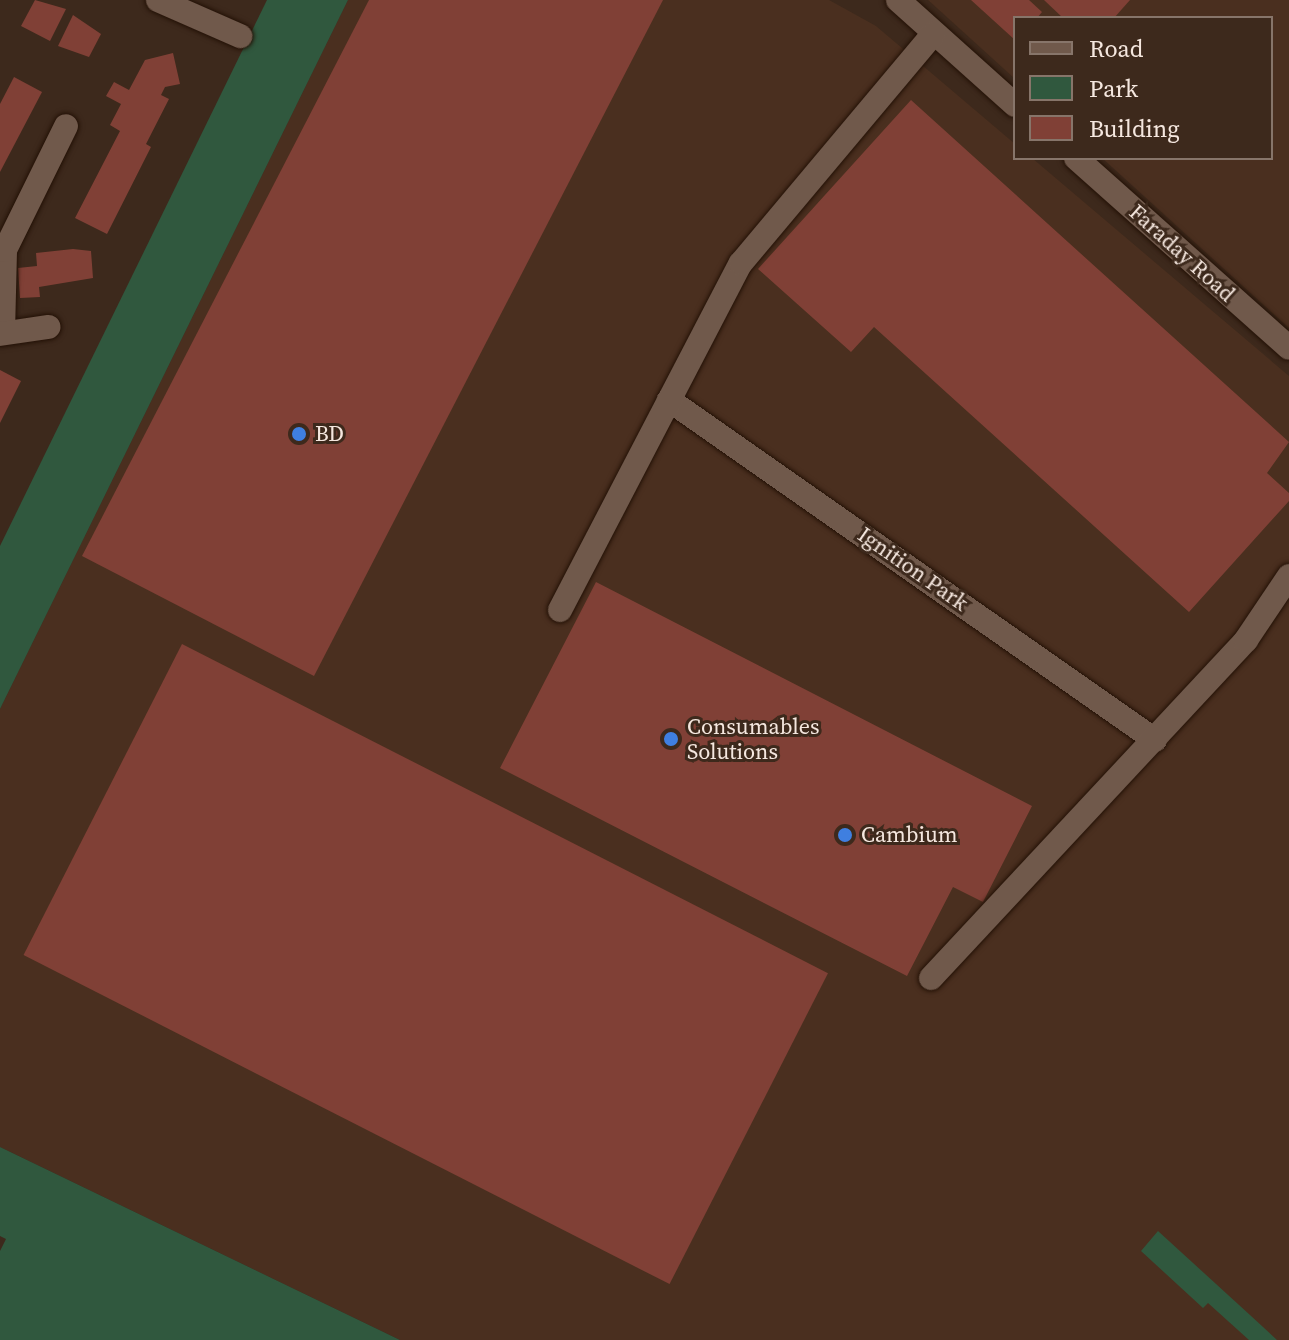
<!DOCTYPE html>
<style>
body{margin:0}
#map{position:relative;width:1289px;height:1340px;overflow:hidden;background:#3d291c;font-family:"Source Serif 4",serif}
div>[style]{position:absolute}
.built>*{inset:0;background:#4a2f1f}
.green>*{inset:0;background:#30583e}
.building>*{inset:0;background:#804036;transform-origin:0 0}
.roads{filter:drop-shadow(0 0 2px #231106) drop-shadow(0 0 2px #231106)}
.minor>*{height:24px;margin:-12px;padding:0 12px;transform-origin:12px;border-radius:12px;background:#70594b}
.dots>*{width:22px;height:22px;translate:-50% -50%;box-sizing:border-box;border:4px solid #3d291c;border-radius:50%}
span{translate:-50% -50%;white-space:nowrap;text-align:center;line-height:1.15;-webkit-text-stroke:6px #3d291c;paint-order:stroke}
.street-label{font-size:22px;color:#f5e7df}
.poi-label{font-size:22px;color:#f5e7df}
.left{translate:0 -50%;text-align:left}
.legend{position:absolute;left:1013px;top:16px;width:260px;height:144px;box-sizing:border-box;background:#3d291c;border:2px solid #87756a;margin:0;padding:10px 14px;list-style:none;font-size:24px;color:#f5e7df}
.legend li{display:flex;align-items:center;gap:16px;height:40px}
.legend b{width:40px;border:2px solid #87756a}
</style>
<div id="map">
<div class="built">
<i style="clip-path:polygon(348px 0,829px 0,876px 26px,1015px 144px,1015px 158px,1032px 158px,1289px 376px,1289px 1340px,400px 1340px,0 1147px,0 709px)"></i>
<i style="clip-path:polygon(928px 0,1289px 0,1289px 328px,1102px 158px,1271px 158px,1271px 18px,1015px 18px,1015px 79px)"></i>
</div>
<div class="green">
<i style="clip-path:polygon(267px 0,348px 0,0 709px,0 546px)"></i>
<i style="clip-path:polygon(0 1147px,400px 1340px,0 1340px,0 1251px,6px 1239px,0 1236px)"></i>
<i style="clip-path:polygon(1158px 1231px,1250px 1315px,1277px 1340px,1249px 1340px,1208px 1303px,1203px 1308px,1141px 1251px)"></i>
</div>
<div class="building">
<i style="clip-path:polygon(35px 0,66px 9px,50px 41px,21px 26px)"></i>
<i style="clip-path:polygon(369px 0,663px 0,314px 676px,82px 556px)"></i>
<i style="clip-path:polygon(971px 0,1029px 0,1042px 12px,1037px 18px,1015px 18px,1015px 40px)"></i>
<i style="clip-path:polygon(1044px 0,1130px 0,1114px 18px,1063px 18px)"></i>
<i style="clip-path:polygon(73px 15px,101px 34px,89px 57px,58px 46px)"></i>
<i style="clip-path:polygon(173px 53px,180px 84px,165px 87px,161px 95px,169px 99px,146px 144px,151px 147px,107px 234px,75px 218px,120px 131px,110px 125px,121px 104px,106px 96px,114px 82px,129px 90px,145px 60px)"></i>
<i style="clip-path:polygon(14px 77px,42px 92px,0 172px,0 104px)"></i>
<i style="clip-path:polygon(911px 100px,1289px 442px,1267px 473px,1289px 493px,1289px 501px,1189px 612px,874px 327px,851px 352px,758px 269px)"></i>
<i style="clip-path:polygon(73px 249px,91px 251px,93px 278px,39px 287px,40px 297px,20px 298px,18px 268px,37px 266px,36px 253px)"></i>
<i style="clip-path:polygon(0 370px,21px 381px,0 423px)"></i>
<i style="clip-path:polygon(596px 582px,1032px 806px,983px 902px,953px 887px,907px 976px,500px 768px)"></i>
<i style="left:182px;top:644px;width:725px;height:349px;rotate:27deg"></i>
</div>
<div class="roads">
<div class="minor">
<i style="left:158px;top:0;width:90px;rotate:23.7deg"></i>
<i style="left:898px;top:0;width:157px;rotate:41.9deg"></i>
<i style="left:1076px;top:158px;width:285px;rotate:41.7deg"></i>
<i style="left:3px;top:333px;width:83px;rotate:-88.6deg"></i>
<i style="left:5px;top:250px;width:138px;rotate:-63.8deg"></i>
<i style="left:0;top:334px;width:49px;rotate:-8.3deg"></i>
<i style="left:669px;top:400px;width:593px;rotate:34.98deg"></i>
<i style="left:560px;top:610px;width:391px;rotate:-62.5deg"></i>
<i style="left:741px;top:263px;width:300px;rotate:-50deg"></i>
<i style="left:931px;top:978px;width:462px;rotate:-47deg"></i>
<i style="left:1246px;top:640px;width:77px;rotate:-56.1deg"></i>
</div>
</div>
<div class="dots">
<i style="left:299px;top:434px;background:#3f7fe0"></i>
<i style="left:671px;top:739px;background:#3f7fe0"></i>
<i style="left:845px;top:835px;background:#3f7fe0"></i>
</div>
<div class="street-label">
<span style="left:1182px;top:253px;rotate:42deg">Faraday Road</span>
<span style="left:913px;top:569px;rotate:35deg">Ignition Park</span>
</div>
<div class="poi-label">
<span class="left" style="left:315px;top:434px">BD</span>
<span class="left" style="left:687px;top:739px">Consumables<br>Solutions</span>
<span class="left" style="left:861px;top:835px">Cambium</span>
</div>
<ul class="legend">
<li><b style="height:10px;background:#70594b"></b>Road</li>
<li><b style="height:22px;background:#30583e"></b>Park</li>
<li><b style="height:22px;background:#804036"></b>Building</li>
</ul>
</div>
